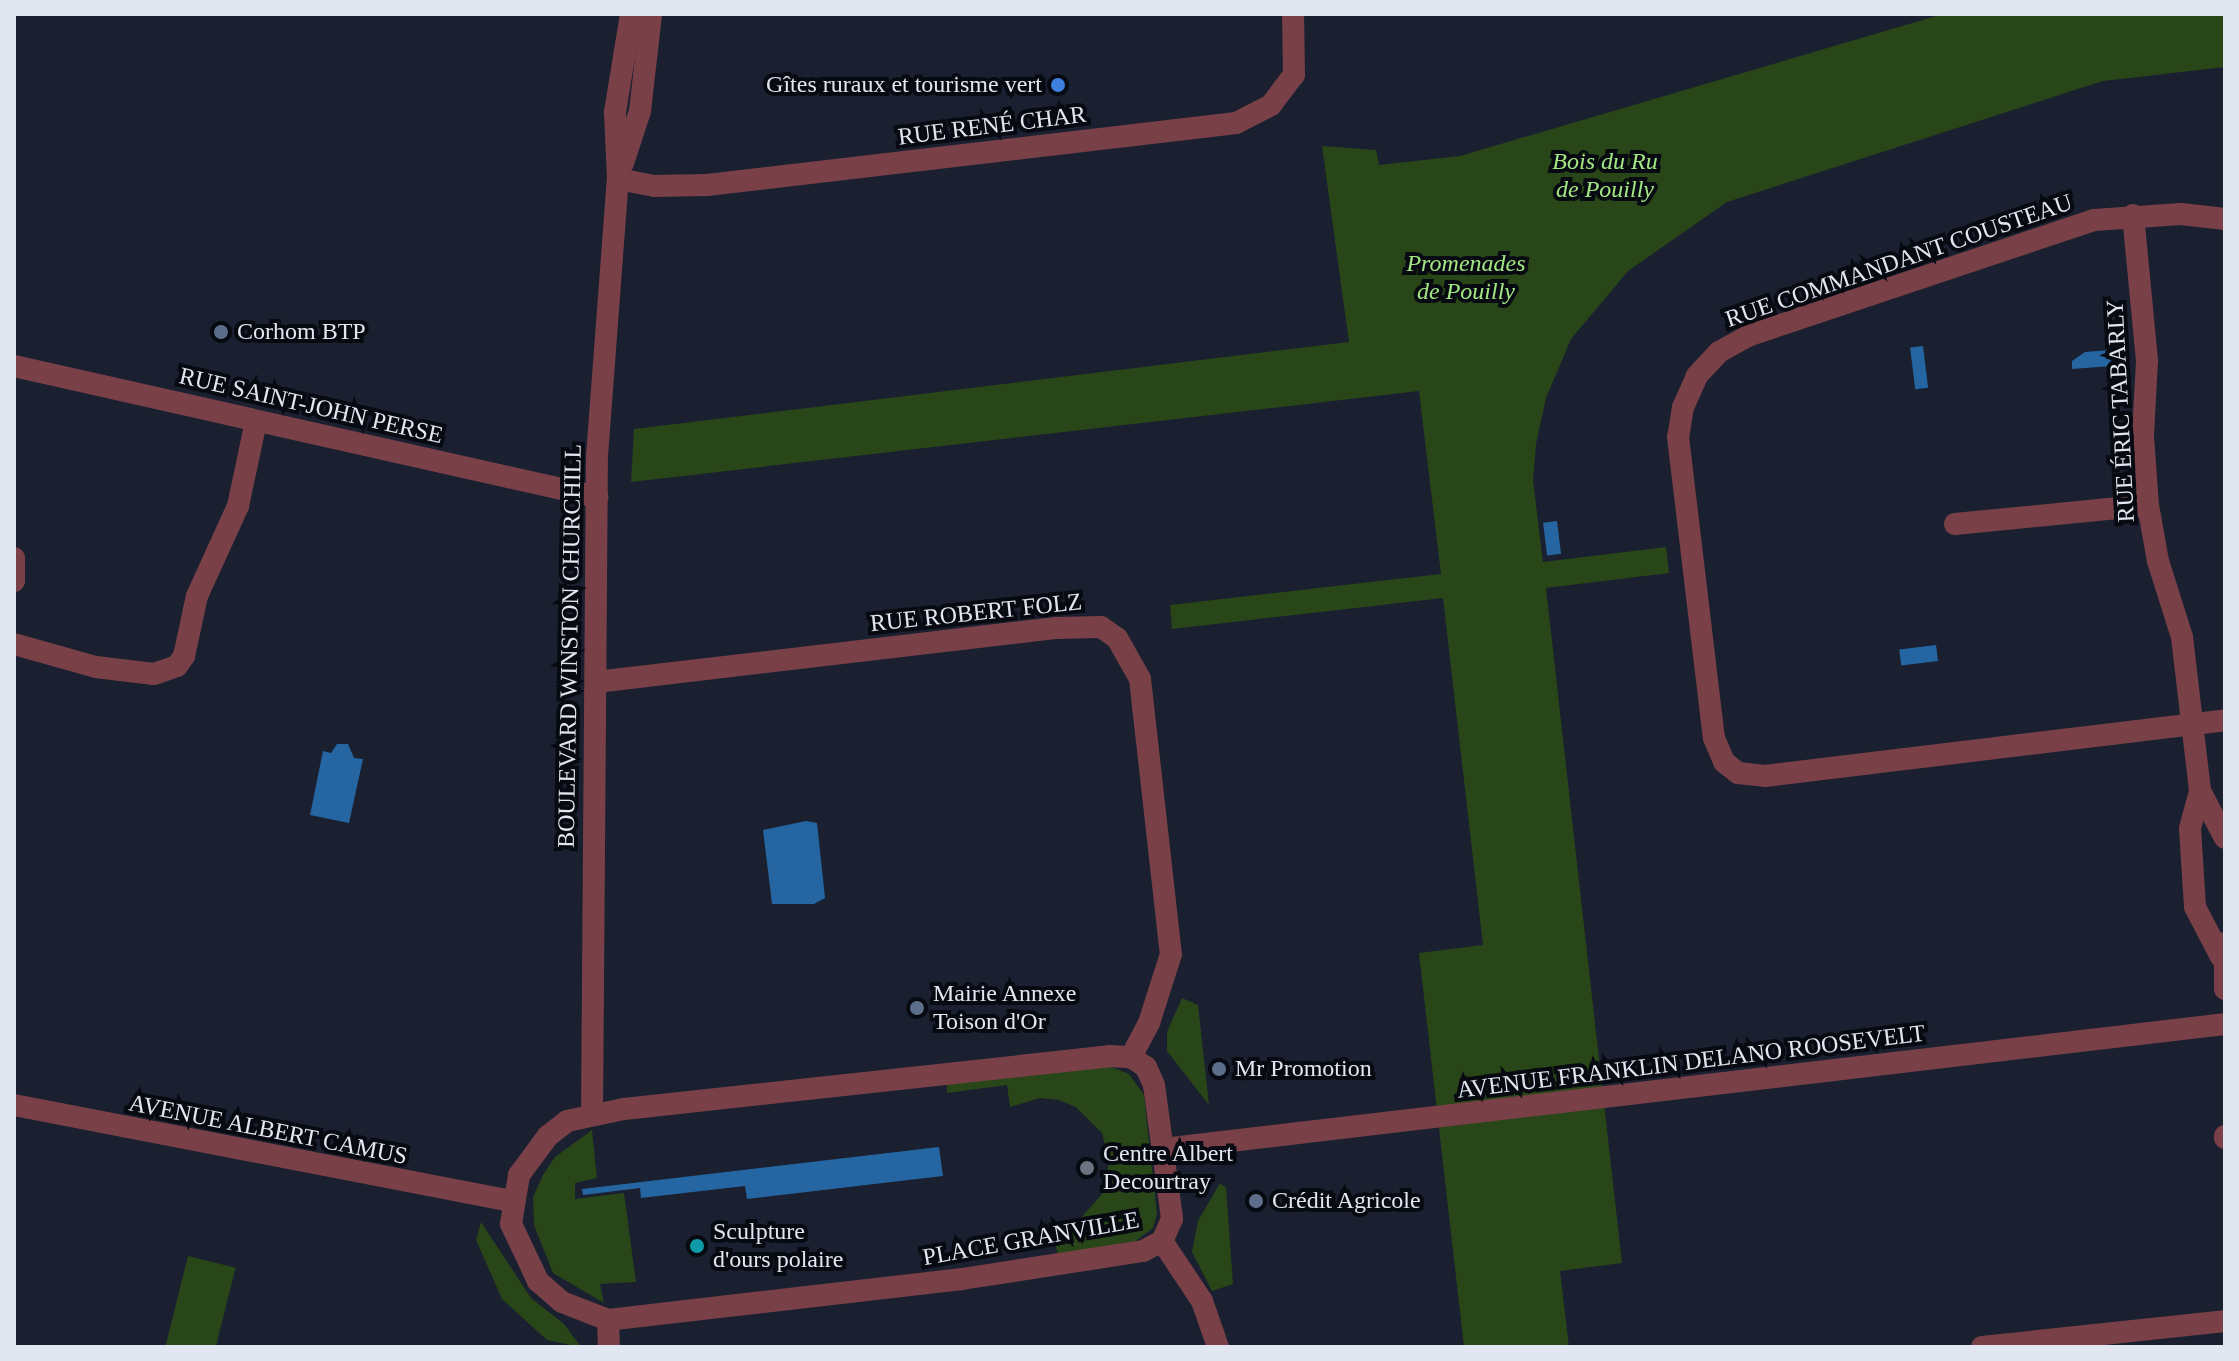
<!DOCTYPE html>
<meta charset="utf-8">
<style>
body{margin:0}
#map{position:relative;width:2239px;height:1361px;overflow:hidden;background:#1a2030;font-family:"Times New Roman",serif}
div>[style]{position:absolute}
.green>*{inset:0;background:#284618;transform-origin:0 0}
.water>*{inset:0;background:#2465a2;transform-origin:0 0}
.minor>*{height:22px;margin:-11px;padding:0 11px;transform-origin:11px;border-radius:11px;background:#794048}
.dots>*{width:22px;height:22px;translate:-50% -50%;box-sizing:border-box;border:4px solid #080a11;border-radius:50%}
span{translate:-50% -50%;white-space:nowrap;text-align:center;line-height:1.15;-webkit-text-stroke:8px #080a11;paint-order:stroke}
.poi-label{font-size:24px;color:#e2e6f1}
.right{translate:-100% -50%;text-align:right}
.left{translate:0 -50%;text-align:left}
.street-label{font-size:24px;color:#e2e6f1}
.park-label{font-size:24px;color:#a3e784;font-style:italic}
.frame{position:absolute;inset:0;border:16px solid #e2e6f1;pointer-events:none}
</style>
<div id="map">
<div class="green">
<i style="clip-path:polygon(1943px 14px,2225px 14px,2225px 67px,2103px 81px,1727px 202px,1628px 271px,1571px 339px,1546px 398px,1536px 444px,1533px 480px,1543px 562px,1666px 547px,1669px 573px,1546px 588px,1622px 1263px,1560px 1271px,1569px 1347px,1464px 1347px,1419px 953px,1483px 945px,1443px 598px,1172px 629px,1170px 605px,1441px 574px,1419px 391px,631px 482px,634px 429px,1349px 342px,1322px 146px,1376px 150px,1379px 165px,1460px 156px)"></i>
<i style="clip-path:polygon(1182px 998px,1198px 1005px,1209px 1105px,1167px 1051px,1167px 1032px)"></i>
<i style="clip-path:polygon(1109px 1066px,1129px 1074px,1144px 1095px,1157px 1214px,1153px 1228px,1133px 1243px,1058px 1255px,1052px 1230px,1080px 1219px,1104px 1192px,1109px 1160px,1102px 1133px,1076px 1107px,1059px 1100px,1040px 1098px,1010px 1107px,1007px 1085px,947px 1093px,947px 1082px)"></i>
<i style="clip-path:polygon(592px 1130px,597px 1178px,575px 1183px,575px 1199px,624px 1193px,636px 1282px,600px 1284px,604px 1303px,553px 1273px,534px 1225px,533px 1197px,543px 1175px,555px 1157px)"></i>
<i style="clip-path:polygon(1220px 1183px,1226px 1188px,1233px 1284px,1212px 1291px,1192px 1252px,1198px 1221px)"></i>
<i style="clip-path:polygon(481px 1222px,531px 1298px,564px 1324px,581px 1347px,547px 1340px,502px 1299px,476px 1240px)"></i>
<i style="left:188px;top:1256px;width:49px;height:93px;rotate:14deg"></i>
</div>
<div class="water">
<i style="left:1923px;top:346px;width:42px;height:13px;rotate:83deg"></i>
<i style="clip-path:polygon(2110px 350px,2111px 366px,2072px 369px,2072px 361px,2085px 352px)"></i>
<i style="left:1557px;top:521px;width:33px;height:14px;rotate:83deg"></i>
<i style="left:1936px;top:645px;width:16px;height:37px;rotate:83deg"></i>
<i style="clip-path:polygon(337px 744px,348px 744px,354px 758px,363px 759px,349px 823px,310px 815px,323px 751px,331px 753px)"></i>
<i style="clip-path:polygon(806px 821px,817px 823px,825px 898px,814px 904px,772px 904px,763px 830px)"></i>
<i style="clip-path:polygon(939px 1147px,943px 1176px,849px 1187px,747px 1199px,745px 1186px,641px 1198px,640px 1188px,583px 1195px,582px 1189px)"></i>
</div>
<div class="minor">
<i style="left:623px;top:163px;width:55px;rotate:-71.9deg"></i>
<i style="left:640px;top:111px;width:98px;rotate:-83.5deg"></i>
<i style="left:618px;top:179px;width:37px;rotate:11deg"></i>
<i style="left:654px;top:186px;width:53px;rotate:-1.1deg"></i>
<i style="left:707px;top:185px;width:533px;rotate:-6.68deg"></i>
<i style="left:1236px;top:123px;width:39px;rotate:-27deg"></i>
<i style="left:1271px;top:105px;width:38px;rotate:-53deg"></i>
<i style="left:1294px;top:75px;width:61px;rotate:-90.9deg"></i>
<i style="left:2133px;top:215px;width:147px;rotate:84.5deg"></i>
<i style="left:2147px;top:361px;width:75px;rotate:93.1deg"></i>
<i style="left:2143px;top:436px;width:69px;rotate:85.9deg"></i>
<i style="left:2148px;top:505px;width:57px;rotate:79.9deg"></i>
<i style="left:2158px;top:561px;width:80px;rotate:72.5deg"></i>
<i style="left:2182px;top:637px;width:155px;rotate:83.3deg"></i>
<i style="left:2200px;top:791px;width:39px;rotate:105deg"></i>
<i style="left:2190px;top:829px;width:78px;rotate:86.3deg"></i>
<i style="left:2195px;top:907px;width:56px;rotate:62.5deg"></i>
<i style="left:2225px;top:219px;width:44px;rotate:-173.5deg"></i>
<i style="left:2181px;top:214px;width:87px;rotate:176.1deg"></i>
<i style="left:2094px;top:220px;width:365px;rotate:161.5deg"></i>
<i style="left:1748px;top:336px;width:33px;rotate:151deg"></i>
<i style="left:1719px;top:352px;width:33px;rotate:133deg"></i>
<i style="left:1697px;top:376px;width:34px;rotate:114deg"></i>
<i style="left:1683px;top:407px;width:30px;rotate:99deg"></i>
<i style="left:1678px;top:437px;width:303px;rotate:83.2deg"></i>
<i style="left:1714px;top:738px;width:26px;rotate:67deg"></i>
<i style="left:1724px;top:762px;width:18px;rotate:38deg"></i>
<i style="left:1738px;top:773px;width:27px;rotate:6deg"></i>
<i style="left:1765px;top:776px;width:463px;rotate:-6.9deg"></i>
<i style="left:14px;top:366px;width:598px;rotate:12.66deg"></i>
<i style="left:1955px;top:524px;width:194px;rotate:-5.6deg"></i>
<i style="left:14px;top:558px;width:23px;rotate:90deg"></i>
<i style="left:14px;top:644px;width:85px;rotate:15.7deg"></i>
<i style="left:96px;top:667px;width:58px;rotate:6.9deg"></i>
<i style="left:154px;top:674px;width:24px;rotate:-19deg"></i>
<i style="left:177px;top:666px;width:12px;rotate:-55deg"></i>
<i style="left:184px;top:656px;width:61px;rotate:-77.8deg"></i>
<i style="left:197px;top:596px;width:99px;rotate:-65.5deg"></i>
<i style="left:238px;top:506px;width:87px;rotate:-78deg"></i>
<i style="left:596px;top:682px;width:464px;rotate:-6.7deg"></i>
<i style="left:1057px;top:628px;width:44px;rotate:-1.3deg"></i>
<i style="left:1101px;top:627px;width:19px;rotate:35deg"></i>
<i style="left:1117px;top:638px;width:47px;rotate:60.7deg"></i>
<i style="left:1140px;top:679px;width:277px;rotate:83.6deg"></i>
<i style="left:1171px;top:954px;width:72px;rotate:107.7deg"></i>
<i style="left:1149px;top:1023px;width:38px;rotate:118deg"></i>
<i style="left:2200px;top:791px;width:53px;rotate:62deg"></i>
<i style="left:2225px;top:943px;width:46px;rotate:90deg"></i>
<i style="left:1109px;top:1056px;width:22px;rotate:3deg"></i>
<i style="left:1131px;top:1057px;width:18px;rotate:34deg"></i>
<i style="left:1146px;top:1067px;width:20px;rotate:66deg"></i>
<i style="left:1154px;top:1085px;width:135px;rotate:82.3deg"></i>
<i style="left:1172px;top:1219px;width:24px;rotate:114deg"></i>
<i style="left:1162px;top:1241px;width:21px;rotate:152deg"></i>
<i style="left:1143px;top:1251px;width:183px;rotate:171.2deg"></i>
<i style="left:962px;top:1279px;width:356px;rotate:173.4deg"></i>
<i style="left:608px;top:1320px;width:49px;rotate:-158.6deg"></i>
<i style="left:562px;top:1302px;width:32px;rotate:-139deg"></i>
<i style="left:538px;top:1281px;width:63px;rotate:-115.3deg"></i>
<i style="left:511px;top:1224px;width:50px;rotate:-80.7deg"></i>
<i style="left:519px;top:1175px;width:49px;rotate:-53.4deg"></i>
<i style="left:548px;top:1136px;width:24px;rotate:-38deg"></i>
<i style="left:567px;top:1121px;width:58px;rotate:-11.9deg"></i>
<i style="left:624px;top:1109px;width:488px;rotate:-6.2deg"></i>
<i style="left:14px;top:1105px;width:506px;rotate:10.93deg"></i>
<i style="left:592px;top:1115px;width:659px;rotate:-89.57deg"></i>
<i style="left:597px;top:456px;width:278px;rotate:-85.7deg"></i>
<i style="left:618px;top:179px;width:67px;rotate:-92.6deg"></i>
<i style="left:615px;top:112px;width:99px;rotate:-80.7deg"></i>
<i style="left:2225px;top:1136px;width:2px;rotate:90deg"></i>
<i style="left:1163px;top:1149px;width:1069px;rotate:-6.71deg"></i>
<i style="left:1162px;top:1241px;width:72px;rotate:56.3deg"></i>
<i style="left:1202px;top:1301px;width:49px;rotate:70.8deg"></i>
<i style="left:608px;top:1320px;width:27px;rotate:88deg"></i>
<i style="left:1982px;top:1347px;width:244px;rotate:-6.1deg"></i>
</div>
<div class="dots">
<i style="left:1058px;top:85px;background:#3f7fe0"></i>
<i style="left:221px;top:332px;background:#5c6f8a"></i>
<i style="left:917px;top:1008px;background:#5c6f8a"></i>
<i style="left:1219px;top:1069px;background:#5c6f8a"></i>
<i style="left:1087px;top:1168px;background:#6b7280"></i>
<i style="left:1256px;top:1201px;background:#5c6f8a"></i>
<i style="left:697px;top:1246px;background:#0f9aa8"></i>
</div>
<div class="poi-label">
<span class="right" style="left:1042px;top:85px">Gîtes ruraux et tourisme vert</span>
<span class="left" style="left:237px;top:332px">Corhom BTP</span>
<span class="left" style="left:933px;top:1008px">Mairie Annexe<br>Toison d'Or</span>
<span class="left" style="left:1235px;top:1069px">Mr Promotion</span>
<span class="left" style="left:1103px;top:1168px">Centre Albert<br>Decourtray</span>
<span class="left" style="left:1272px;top:1201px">Crédit Agricole</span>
<span class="left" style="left:713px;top:1246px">Sculpture<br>d'ours polaire</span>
</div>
<div class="street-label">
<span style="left:992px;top:126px;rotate:-7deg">RUE RENÉ CHAR</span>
<span style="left:1899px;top:261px;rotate:-19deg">RUE COMMANDANT COUSTEAU</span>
<span style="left:311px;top:406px;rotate:13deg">RUE SAINT-JOHN PERSE</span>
<span style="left:2121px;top:411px;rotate:-93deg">RUE ÉRIC TABARLY</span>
<span style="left:976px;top:613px;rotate:-6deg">RUE ROBERT FOLZ</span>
<span style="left:570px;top:646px;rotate:-89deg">BOULEVARD WINSTON CHURCHILL</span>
<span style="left:1691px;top:1062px;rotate:-7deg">AVENUE FRANKLIN DELANO ROOSEVELT</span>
<span style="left:268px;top:1130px;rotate:11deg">AVENUE ALBERT CAMUS</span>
<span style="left:1031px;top:1239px;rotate:-10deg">PLACE GRANVILLE</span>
</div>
<div class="park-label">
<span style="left:1605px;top:176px">Bois du Ru<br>de Pouilly</span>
<span style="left:1466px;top:278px">Promenades<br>de Pouilly</span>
</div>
<div class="frame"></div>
</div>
